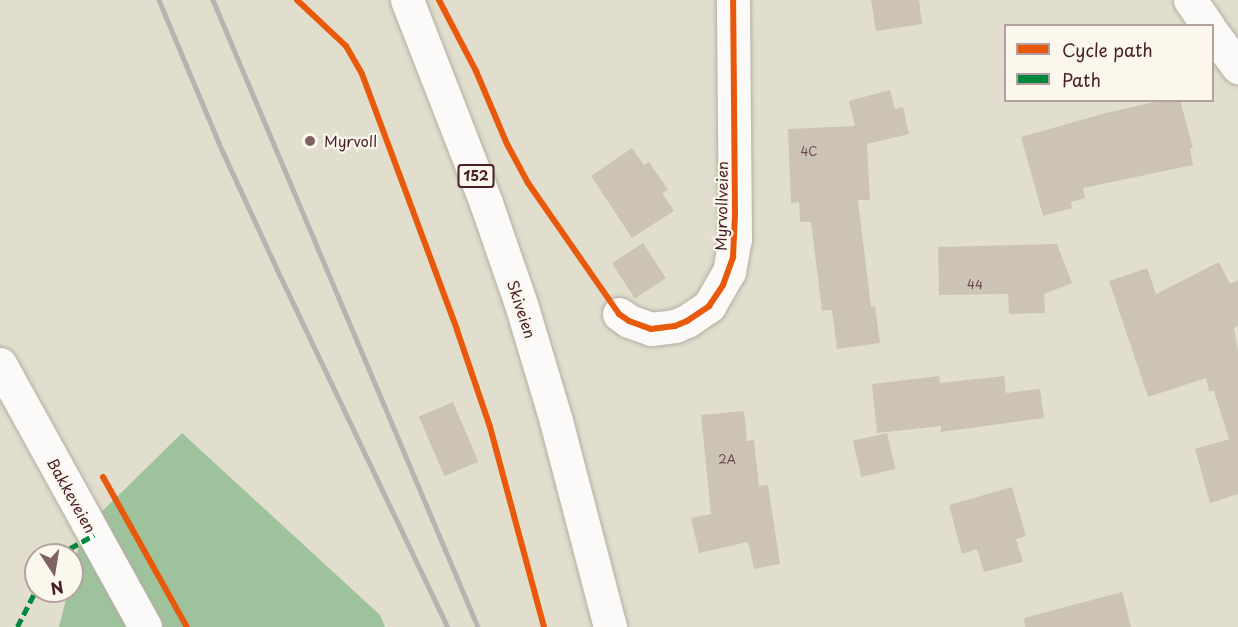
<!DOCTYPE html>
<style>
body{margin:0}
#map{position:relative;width:1238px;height:627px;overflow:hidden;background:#e2decd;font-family:"Playpen Sans",sans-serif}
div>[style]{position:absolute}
.forest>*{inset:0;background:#9ec39c}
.building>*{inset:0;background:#cdc3b4;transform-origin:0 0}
.roads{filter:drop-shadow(0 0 2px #b4aea4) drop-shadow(0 0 2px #b4aea4)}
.street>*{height:33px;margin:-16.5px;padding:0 16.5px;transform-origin:16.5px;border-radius:16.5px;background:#fbfaf8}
.primary>*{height:33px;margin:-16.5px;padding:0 16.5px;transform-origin:16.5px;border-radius:16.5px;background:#fbfaf8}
.rail>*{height:4.5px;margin:-2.25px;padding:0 2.25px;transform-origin:2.25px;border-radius:2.25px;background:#b8b3b2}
.quiet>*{height:4.5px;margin-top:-2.25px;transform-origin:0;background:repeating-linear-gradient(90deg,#00873e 0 9px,transparent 0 13.5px)}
.cycleway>*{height:6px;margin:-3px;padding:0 3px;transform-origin:3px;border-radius:3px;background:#e8590c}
.dots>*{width:16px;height:16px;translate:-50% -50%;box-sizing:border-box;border:3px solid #fbf7ec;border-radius:50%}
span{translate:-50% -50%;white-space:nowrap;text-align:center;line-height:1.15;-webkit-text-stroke:4.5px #fbf7ec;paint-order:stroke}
.number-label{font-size:12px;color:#6b484d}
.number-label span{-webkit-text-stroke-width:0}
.shield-label span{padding:2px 4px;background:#fbf7ec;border:2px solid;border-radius:4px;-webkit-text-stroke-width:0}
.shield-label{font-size:14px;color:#4a1f2b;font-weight:700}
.poi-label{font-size:15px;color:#4a1f2b}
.left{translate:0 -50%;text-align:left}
.street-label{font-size:15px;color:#4a1f2b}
.legend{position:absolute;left:1004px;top:24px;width:210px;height:78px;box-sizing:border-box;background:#fbf7ec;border:2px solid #b4a19f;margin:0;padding:8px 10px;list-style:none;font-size:18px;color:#4a1f2b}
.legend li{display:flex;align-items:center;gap:12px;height:30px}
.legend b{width:30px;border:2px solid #b4a19f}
.north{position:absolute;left:24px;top:543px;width:60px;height:60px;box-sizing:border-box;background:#fbf7ec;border:2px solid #b4a19f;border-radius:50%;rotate:168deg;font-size:16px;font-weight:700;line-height:24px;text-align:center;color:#4a1f2b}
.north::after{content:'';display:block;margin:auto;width:21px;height:27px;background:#7f6264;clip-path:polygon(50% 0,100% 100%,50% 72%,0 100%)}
</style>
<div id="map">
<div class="forest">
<i style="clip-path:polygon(182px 433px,380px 615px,385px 627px,59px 627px,68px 591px,72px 591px,72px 574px,83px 530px)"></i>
</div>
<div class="building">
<i style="clip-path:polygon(871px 0,919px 0,922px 24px,876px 31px)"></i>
<i style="clip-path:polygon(890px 90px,895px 109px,903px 107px,909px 134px,867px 144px,870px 200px,858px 200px,871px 307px,875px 306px,880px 343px,837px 349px,832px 310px,822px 311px,811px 222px,800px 222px,799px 202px,791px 203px,788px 129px,855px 126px,849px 101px)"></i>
<i style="clip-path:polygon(1164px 100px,1180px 100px,1193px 148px,1190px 148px,1193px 165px,1083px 188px,1085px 198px,1071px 202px,1072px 208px,1043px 216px,1021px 137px,1106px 113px)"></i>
<i style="clip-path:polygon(632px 148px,644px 165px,649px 162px,668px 190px,662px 193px,674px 211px,632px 238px,591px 176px)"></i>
<i style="left:643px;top:243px;width:42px;height:37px;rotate:57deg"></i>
<i style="clip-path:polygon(1057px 244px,1072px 283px,1044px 294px,1045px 313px,1009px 314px,1008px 294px,939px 295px,938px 247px)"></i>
<i style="clip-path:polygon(1219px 262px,1230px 284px,1238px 280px,1238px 326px,1234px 328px,1238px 351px,1238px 494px,1210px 503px,1195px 449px,1229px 439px,1214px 391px,1209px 391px,1206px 378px,1148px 397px,1109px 281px,1147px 268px,1156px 294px)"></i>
<i style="clip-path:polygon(939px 376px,940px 383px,1004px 376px,1006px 393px,1040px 389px,1044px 418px,941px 432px,941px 426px,877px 433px,872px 384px)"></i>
<i style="left:453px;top:402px;width:65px;height:37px;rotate:67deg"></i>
<i style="clip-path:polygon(744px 411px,747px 441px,754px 440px,759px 486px,768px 485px,780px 564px,754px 569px,748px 542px,699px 553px,691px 518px,711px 514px,701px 415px)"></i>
<i style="left:887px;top:433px;width:37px;height:35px;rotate:77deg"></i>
<i style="clip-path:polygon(1012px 487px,1026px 536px,1016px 539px,1023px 562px,984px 572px,977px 549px,962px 554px,949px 505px)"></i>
<i style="clip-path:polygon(1122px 592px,1131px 627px,1025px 627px,1024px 618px)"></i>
</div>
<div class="roads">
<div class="street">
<i style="left:1190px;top:0;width:32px;rotate:55deg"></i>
<i style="left:1212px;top:32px;width:44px;rotate:53.4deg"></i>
<i style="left:619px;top:314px;width:12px;rotate:35deg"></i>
<i style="left:629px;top:321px;width:23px;rotate:20deg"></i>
<i style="left:651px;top:329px;width:24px;rotate:-7deg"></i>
<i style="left:675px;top:326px;width:13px;rotate:-23deg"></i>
<i style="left:687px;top:321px;width:27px;rotate:-34deg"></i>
<i style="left:709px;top:306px;width:39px;rotate:-60deg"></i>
<i style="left:729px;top:272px;width:34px;rotate:-80deg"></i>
<i style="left:735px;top:239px;width:239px;rotate:-90.5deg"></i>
<i style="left:0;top:364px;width:300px;rotate:61.1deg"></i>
</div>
<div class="primary">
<i style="left:407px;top:0;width:218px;rotate:68.7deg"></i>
<i style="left:486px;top:203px;width:107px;rotate:70.9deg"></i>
<i style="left:521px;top:304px;width:122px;rotate:73.3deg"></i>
<i style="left:556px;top:421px;width:213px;rotate:75.3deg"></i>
</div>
</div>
<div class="rail">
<i style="left:159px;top:0;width:165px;rotate:67.2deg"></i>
<i style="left:223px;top:152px;width:129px;rotate:65.2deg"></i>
<i style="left:277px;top:269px;width:397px;rotate:64.5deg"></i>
<i style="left:213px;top:0;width:681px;rotate:67.09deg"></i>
</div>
<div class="quiet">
<i style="left:58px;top:555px;width:41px;rotate:-29.1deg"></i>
<i style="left:17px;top:627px;width:42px;rotate:-62.8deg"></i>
</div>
<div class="cycleway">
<i style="left:297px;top:0;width:67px;rotate:43.2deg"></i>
<i style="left:346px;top:46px;width:32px;rotate:60deg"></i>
<i style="left:362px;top:74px;width:273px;rotate:69.6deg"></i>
<i style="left:457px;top:330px;width:102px;rotate:71.2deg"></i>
<i style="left:490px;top:427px;width:207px;rotate:74.9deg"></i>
<i style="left:439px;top:0;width:80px;rotate:62.5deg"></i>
<i style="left:476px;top:71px;width:79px;rotate:67deg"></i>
<i style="left:507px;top:144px;width:44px;rotate:61.7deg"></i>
<i style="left:528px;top:183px;width:160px;rotate:55.2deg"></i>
<i style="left:619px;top:314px;width:12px;rotate:35deg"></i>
<i style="left:629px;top:321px;width:23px;rotate:20deg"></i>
<i style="left:651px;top:329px;width:24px;rotate:-7deg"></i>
<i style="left:675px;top:326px;width:13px;rotate:-23deg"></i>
<i style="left:687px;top:321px;width:27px;rotate:-34deg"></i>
<i style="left:709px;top:306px;width:25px;rotate:-56deg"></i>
<i style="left:723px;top:285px;width:30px;rotate:-70deg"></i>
<i style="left:733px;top:257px;width:42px;rotate:-87.3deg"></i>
<i style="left:735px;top:215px;width:215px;rotate:-90.5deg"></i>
<i style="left:103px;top:477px;width:172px;rotate:60.8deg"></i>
</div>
<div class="dots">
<i style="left:310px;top:141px;background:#7f6264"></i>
</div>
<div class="number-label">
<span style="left:809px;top:152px">4C</span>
<span style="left:975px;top:285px">44</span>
<span style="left:727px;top:460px">2A</span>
</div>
<div class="shield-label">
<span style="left:476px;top:176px">152</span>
</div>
<div class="poi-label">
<span class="left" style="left:324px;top:141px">Myrvoll</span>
</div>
<div class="street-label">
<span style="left:721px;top:206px;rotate:-89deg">Myrvollveien</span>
<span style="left:522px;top:309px;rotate:72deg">Skiveien</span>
<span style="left:72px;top:495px;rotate:61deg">Bakkeveien</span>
</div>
<ul class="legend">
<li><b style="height:8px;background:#e8590c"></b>Cycle path</li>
<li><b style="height:8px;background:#00873e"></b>Path</li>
</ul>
<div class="north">N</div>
</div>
